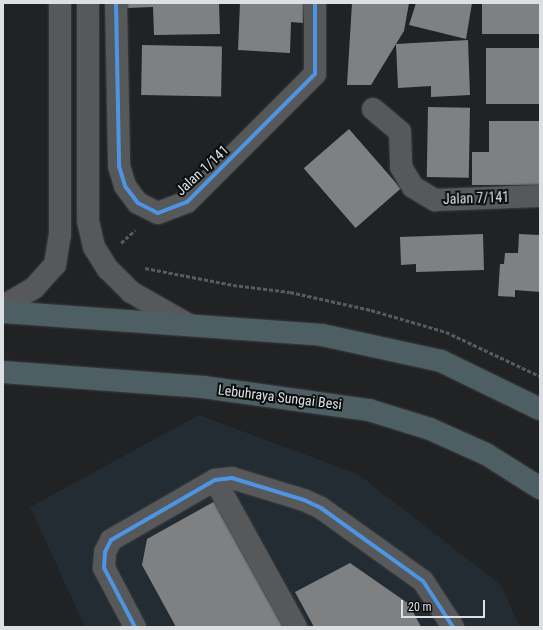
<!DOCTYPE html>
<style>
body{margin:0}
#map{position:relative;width:543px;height:630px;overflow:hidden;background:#202224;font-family:"Roboto Condensed",sans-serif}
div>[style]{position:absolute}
.built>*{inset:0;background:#222c32}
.building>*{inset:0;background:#7e8082;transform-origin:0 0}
.path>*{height:2.5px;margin-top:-1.25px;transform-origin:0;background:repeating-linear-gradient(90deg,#585a5b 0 4px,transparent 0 6px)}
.roads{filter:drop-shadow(0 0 1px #3c3e40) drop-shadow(0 0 1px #3c3e40)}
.minor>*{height:22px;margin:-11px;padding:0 11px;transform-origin:11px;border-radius:11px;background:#56585a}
.highway>*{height:22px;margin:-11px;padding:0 11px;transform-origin:11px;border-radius:11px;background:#4e5f63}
.cycleway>*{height:4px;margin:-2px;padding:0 2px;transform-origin:2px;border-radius:2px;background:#4d94e3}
span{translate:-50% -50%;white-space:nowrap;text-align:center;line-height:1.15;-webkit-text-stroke:4px #0a0c0d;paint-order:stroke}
.street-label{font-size:14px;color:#dde0e2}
.frame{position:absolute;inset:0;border:4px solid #dde0e2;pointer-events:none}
.scale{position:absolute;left:401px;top:600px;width:84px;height:18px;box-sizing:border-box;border:2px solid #dde0e2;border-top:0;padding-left:5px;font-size:12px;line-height:14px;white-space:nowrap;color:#dde0e2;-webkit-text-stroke:3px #0a0c0d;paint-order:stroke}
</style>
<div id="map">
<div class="built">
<i style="clip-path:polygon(199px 415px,358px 474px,501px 585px,520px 627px,85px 627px,30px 507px)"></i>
</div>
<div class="building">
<i style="clip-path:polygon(127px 3px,219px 3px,220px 34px,154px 35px,153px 7px,127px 8px)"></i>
<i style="clip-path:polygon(240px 3px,304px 3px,303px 23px,291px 22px,290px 53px,238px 50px)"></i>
<i style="clip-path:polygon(352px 3px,409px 3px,404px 31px,396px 44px,468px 40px,470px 95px,431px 97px,431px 86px,398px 88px,396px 44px,371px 85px,347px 85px)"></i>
<i style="clip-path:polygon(416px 3px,472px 3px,466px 39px,409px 25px)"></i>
<i style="left:482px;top:3px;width:58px;height:31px"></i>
<i style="left:142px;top:45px;width:80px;height:50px;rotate:1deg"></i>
<i style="left:540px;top:48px;width:56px;height:54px;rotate:90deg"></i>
<i style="left:428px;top:107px;width:42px;height:70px;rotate:1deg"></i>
<i style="clip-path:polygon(489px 121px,540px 121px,540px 185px,472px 185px,472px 152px,489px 152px)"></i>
<i style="left:349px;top:129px;width:79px;height:60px;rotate:49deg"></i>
<i style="clip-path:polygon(483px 234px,484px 270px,416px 272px,416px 264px,401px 265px,400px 237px)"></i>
<i style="clip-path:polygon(519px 234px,540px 235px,540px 292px,515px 290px,515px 297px,498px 296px,500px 264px,504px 264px,505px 253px,518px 253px)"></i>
<i style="clip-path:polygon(217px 500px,289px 627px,176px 627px,142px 565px,147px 539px)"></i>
<i style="clip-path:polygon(350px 563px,409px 604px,421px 627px,314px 627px,295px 592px)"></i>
</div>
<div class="path">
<i style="left:121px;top:243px;width:19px;rotate:-43deg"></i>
<i style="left:145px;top:268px;width:90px;rotate:10.9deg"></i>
<i style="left:233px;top:285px;width:57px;rotate:7deg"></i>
<i style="left:290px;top:292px;width:83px;rotate:12.5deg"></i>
<i style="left:371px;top:310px;width:78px;rotate:16.3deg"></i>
<i style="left:446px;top:332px;width:104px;rotate:25.1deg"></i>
</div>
<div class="roads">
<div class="minor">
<i style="left:88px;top:3px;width:218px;rotate:90deg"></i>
<i style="left:88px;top:221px;width:27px;rotate:77deg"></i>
<i style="left:94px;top:247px;width:26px;rotate:58deg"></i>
<i style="left:108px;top:269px;width:33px;rotate:45deg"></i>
<i style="left:131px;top:292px;width:67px;rotate:29.6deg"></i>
<i style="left:116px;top:3px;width:163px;rotate:88.9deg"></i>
<i style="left:119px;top:166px;width:21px;rotate:73deg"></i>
<i style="left:125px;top:186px;width:21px;rotate:53deg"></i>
<i style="left:138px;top:203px;width:22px;rotate:27deg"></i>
<i style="left:158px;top:213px;width:31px;rotate:-21deg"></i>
<i style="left:187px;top:202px;width:181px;rotate:-45deg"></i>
<i style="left:315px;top:74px;width:71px;rotate:-90deg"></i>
<i style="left:373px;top:109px;width:35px;rotate:40deg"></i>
<i style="left:400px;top:132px;width:35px;rotate:88deg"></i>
<i style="left:401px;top:167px;width:23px;rotate:59deg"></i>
<i style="left:413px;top:187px;width:26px;rotate:31deg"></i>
<i style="left:435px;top:200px;width:105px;rotate:-2.2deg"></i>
<i style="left:3px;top:306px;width:36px;rotate:-30deg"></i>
<i style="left:34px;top:288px;width:31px;rotate:-48deg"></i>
<i style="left:55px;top:265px;width:30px;rotate:-81deg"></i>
<i style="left:60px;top:235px;width:232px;rotate:-90deg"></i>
<i style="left:215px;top:480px;width:168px;rotate:61.1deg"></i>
<i style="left:135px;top:627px;width:67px;rotate:-117.7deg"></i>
<i style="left:104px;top:568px;width:16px;rotate:-86deg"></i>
<i style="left:105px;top:552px;width:13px;rotate:-63deg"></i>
<i style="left:111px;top:540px;width:120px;rotate:-30deg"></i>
<i style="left:215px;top:480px;width:17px;rotate:-7deg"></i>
<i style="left:232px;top:478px;width:75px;rotate:17deg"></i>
<i style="left:304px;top:500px;width:19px;rotate:25deg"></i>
<i style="left:321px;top:508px;width:125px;rotate:35.6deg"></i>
<i style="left:423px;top:581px;width:55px;rotate:56.9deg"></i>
</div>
<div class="highway">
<i style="left:3px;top:312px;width:320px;rotate:4.1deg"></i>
<i style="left:322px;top:335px;width:122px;rotate:12.3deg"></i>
<i style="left:441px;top:361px;width:110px;rotate:25.9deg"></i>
<i style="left:3px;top:372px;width:201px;rotate:4.3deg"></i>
<i style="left:203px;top:387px;width:168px;rotate:7.9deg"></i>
<i style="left:369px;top:410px;width:64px;rotate:17.3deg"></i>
<i style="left:430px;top:429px;width:61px;rotate:24.1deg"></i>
<i style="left:486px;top:454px;width:64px;rotate:32.2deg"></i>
</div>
</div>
<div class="cycleway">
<i style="left:116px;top:3px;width:163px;rotate:88.9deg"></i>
<i style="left:119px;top:166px;width:21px;rotate:73deg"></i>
<i style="left:125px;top:186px;width:21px;rotate:53deg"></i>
<i style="left:138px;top:203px;width:22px;rotate:27deg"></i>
<i style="left:158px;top:213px;width:31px;rotate:-21deg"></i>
<i style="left:187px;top:202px;width:181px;rotate:-45deg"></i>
<i style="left:315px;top:74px;width:71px;rotate:-90deg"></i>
<i style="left:135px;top:627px;width:67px;rotate:-117.7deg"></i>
<i style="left:104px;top:568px;width:16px;rotate:-86deg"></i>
<i style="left:105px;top:552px;width:13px;rotate:-63deg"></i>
<i style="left:111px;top:540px;width:120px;rotate:-30deg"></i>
<i style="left:215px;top:480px;width:17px;rotate:-7deg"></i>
<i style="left:232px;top:478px;width:75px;rotate:17deg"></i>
<i style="left:304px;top:500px;width:19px;rotate:25deg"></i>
<i style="left:321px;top:508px;width:125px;rotate:35.6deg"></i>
<i style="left:423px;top:581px;width:55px;rotate:56.9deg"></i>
</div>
<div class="street-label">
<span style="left:202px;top:170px;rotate:-43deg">Jalan 1/141</span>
<span style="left:476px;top:198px;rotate:-2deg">Jalan 7/141</span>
<span style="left:280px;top:397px;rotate:7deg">Lebuhraya Sungai Besi</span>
</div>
<div class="frame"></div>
<div class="scale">20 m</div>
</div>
